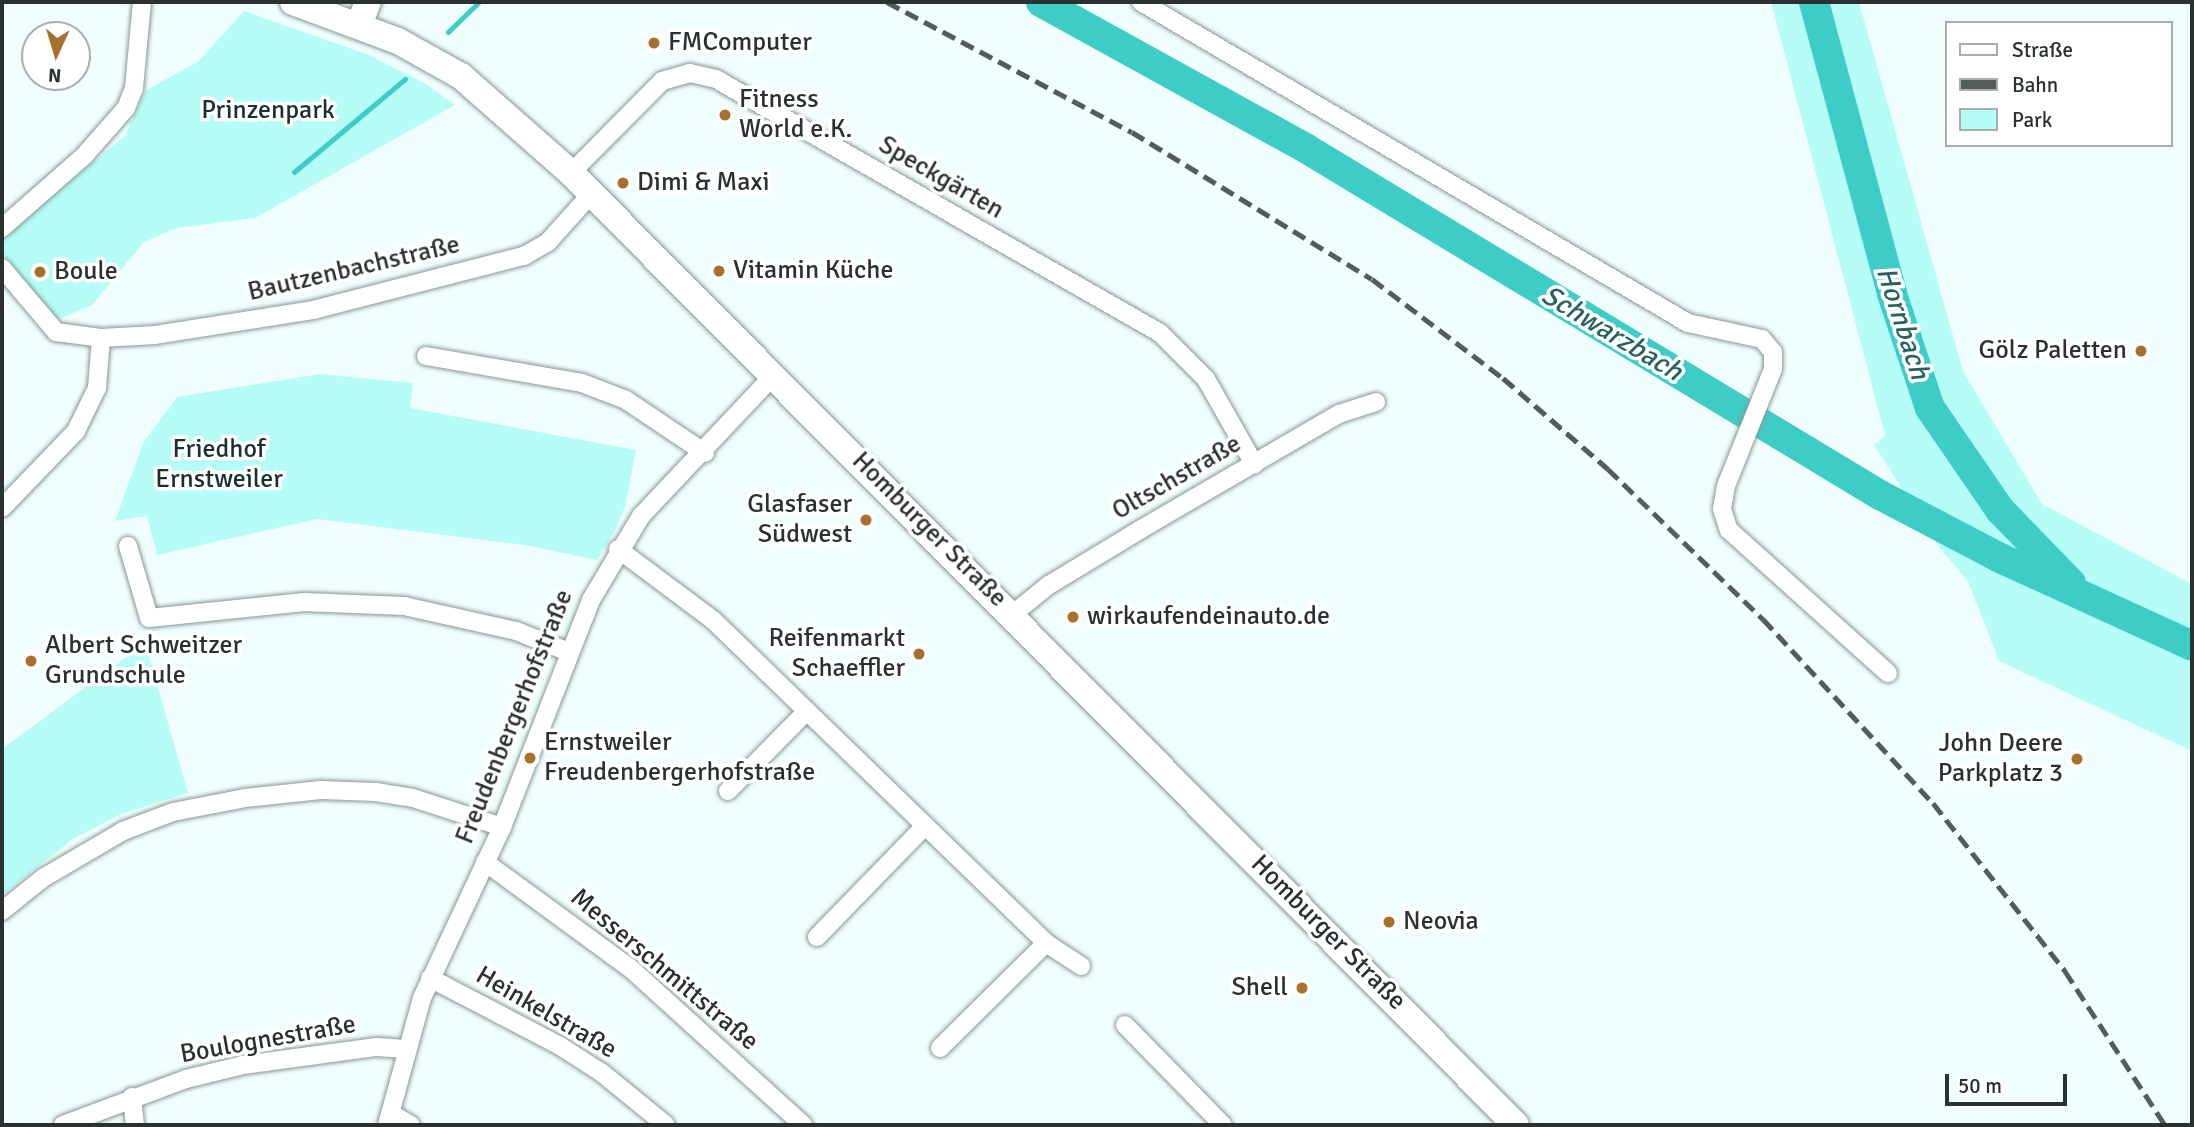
<!DOCTYPE html>
<meta charset="utf-8">
<style>
body{margin:0}
#map{position:relative;width:2194px;height:1127px;overflow:hidden;background:#f0fffd;font-family:Signika,sans-serif}
div>[style]{position:absolute}
.green>*{inset:0;background:#b6fcf7}
.stream>*{height:5px;margin:-2.5px;padding:0 2.5px;transform-origin:2.5px;border-radius:2.5px;background:#3ecdc6}
.river>*{height:30px;margin:-15px;padding:0 15px;transform-origin:15px;border-radius:15px;background:#3ecdc6}
.roads{filter:drop-shadow(0 0 2px #869795) drop-shadow(0 0 2px #869795)}
.street>*{height:18px;margin:-9px;padding:0 9px;transform-origin:9px;border-radius:9px;background:#fff}
.secondary>*{height:26px;margin:-13px;padding:0 13px;transform-origin:13px;border-radius:13px;background:#fff}
.rail>*{height:5px;margin-top:-2.5px;transform-origin:0;background:repeating-linear-gradient(90deg,#545c5b 0 14px,transparent 0 21px)}
.dots>*{width:19px;height:19px;translate:-50% -50%;box-sizing:border-box;border:4px solid #fff;border-radius:50%}
span{translate:-50% -50%;white-space:nowrap;text-align:center;line-height:1.15;-webkit-text-stroke:7px #fff;paint-order:stroke}
.poi-label{font-size:26px;color:#2a3130}
.left{translate:0 -50%;text-align:left}
.right{translate:-100% -50%;text-align:right}
.park-label{font-size:26px;color:#19302f}
.street-label{font-size:26px;color:#2a3130}
.water-label{font-size:28px;color:#29625f;font-style:italic}
.frame{position:absolute;inset:0;border:4px solid #2a3130;pointer-events:none}
.legend{position:absolute;left:1945px;top:21px;width:228px;height:126px;box-sizing:border-box;background:#fff;border:2px solid #aaadac;margin:0;padding:9px 12px;list-style:none;font-size:21px;color:#2a3130}
.legend li{display:flex;align-items:center;gap:14px;height:35px}
.legend b{width:35px;border:2px solid #aaadac}
.north{position:absolute;left:21px;top:21px;width:70px;height:70px;box-sizing:border-box;background:#fff;border:2px solid #aaadac;border-radius:50%;rotate:184deg;font-size:19px;font-weight:700;line-height:28px;text-align:center;color:#2a3130}
.north::after{content:'';display:block;margin:auto;width:24px;height:32px;background:#a8702d;clip-path:polygon(50% 0,100% 100%,50% 72%,0 100%)}
.scale{position:absolute;left:1945px;top:1074px;width:122px;height:32px;box-sizing:border-box;border:4px solid #2a3130;border-top:0;padding-left:9px;font-size:21px;line-height:24px;white-space:nowrap;color:#2a3130;-webkit-text-stroke:5px #fff;paint-order:stroke}
</style>
<div id="map">
<div class="green">
<i style="clip-path:polygon(1771px 2px,1859px 2px,1963px 371px,2042px 504px,2192px 584px,2192px 751px,1999px 661px,1968px 581px,1942px 551px,1874px 445px,1885px 435px)"></i>
<i style="clip-path:polygon(244px 11px,369px 55px,426px 84px,455px 105px,255px 218px,177px 228px,144px 242px,92px 305px,57px 320px,2px 253px,2px 237px,125px 136px,146px 90px,198px 62px)"></i>
<i style="clip-path:polygon(320px 374px,413px 383px,410px 408px,636px 450px,626px 504px,615px 531px,597px 560px,524px 545px,317px 519px,157px 555px,147px 516px,115px 521px,143px 443px,177px 397px)"></i>
<i style="clip-path:polygon(147px 649px,188px 793px,121px 814px,73px 839px,2px 895px,2px 749px,125px 658px)"></i>
</div>
<div class="stream">
<i style="left:448px;top:32px;width:43px;rotate:-44.1deg"></i>
<i style="left:294px;top:172px;width:145px;rotate:-40deg"></i>
</div>
<div class="river">
<i style="left:1041px;top:2px;width:304px;rotate:28.9deg"></i>
<i style="left:1307px;top:149px;width:669px;rotate:31.13deg"></i>
<i style="left:1880px;top:495px;width:133px;rotate:27.7deg"></i>
<i style="left:1998px;top:557px;width:213px;rotate:24.6deg"></i>
<i style="left:1814px;top:2px;width:302px;rotate:75deg"></i>
<i style="left:1892px;top:294px;width:120px;rotate:71.6deg"></i>
<i style="left:1930px;top:408px;width:124px;rotate:55.5deg"></i>
<i style="left:2000px;top:510px;width:102px;rotate:45.8deg"></i>
</div>
<div class="roads">
<div class="street">
<i style="left:1141px;top:2px;width:634px;rotate:30.41deg"></i>
<i style="left:1688px;top:323px;width:76px;rotate:12.2deg"></i>
<i style="left:1762px;top:339px;width:17px;rotate:50deg"></i>
<i style="left:1773px;top:352px;width:17px;rotate:90deg"></i>
<i style="left:1773px;top:369px;width:126px;rotate:111.9deg"></i>
<i style="left:1726px;top:486px;width:23px;rotate:100deg"></i>
<i style="left:1722px;top:509px;width:22px;rotate:72deg"></i>
<i style="left:1729px;top:530px;width:214px;rotate:42deg"></i>
<i style="left:571px;top:173px;width:129px;rotate:-45.3deg"></i>
<i style="left:662px;top:81px;width:29px;rotate:-16deg"></i>
<i style="left:690px;top:73px;width:27px;rotate:13deg"></i>
<i style="left:716px;top:79px;width:512px;rotate:29.77deg"></i>
<i style="left:1160px;top:333px;width:65px;rotate:45deg"></i>
<i style="left:1206px;top:379px;width:98px;rotate:60.5deg"></i>
<i style="left:2px;top:228px;width:109px;rotate:-41.3deg"></i>
<i style="left:84px;top:156px;width:64px;rotate:-48.8deg"></i>
<i style="left:126px;top:108px;width:22px;rotate:-68deg"></i>
<i style="left:134px;top:88px;width:86px;rotate:-84.7deg"></i>
<i style="left:2px;top:268px;width:84px;rotate:49.8deg"></i>
<i style="left:56px;top:332px;width:45px;rotate:7.6deg"></i>
<i style="left:101px;top:338px;width:54px;rotate:-3.2deg"></i>
<i style="left:155px;top:335px;width:160px;rotate:-9deg"></i>
<i style="left:313px;top:310px;width:218px;rotate:-14.4deg"></i>
<i style="left:524px;top:256px;width:28px;rotate:-30deg"></i>
<i style="left:548px;top:242px;width:66px;rotate:-48.1deg"></i>
<i style="left:426px;top:356px;width:158px;rotate:9.8deg"></i>
<i style="left:582px;top:383px;width:47px;rotate:21.1deg"></i>
<i style="left:626px;top:400px;width:95px;rotate:33.9deg"></i>
<i style="left:2px;top:508px;width:107px;rotate:-46.1deg"></i>
<i style="left:76px;top:431px;width:48px;rotate:-64deg"></i>
<i style="left:97px;top:388px;width:50px;rotate:-85.4deg"></i>
<i style="left:128px;top:546px;width:75px;rotate:73.7deg"></i>
<i style="left:149px;top:618px;width:156px;rotate:-5.9deg"></i>
<i style="left:304px;top:602px;width:100px;rotate:2.3deg"></i>
<i style="left:404px;top:606px;width:115px;rotate:12.6deg"></i>
<i style="left:516px;top:631px;width:57px;rotate:21.6deg"></i>
<i style="left:618px;top:549px;width:119px;rotate:36.8deg"></i>
<i style="left:713px;top:620px;width:464px;rotate:44.1deg"></i>
<i style="left:1046px;top:943px;width:42px;rotate:33.3deg"></i>
<i style="left:1013px;top:614px;width:46px;rotate:-38.9deg"></i>
<i style="left:1049px;top:585px;width:110px;rotate:-31.2deg"></i>
<i style="left:1143px;top:528px;width:227px;rotate:-30.2deg"></i>
<i style="left:1339px;top:414px;width:39px;rotate:-18deg"></i>
<i style="left:728px;top:791px;width:111px;rotate:-45.4deg"></i>
<i style="left:485px;top:862px;width:180px;rotate:36.2deg"></i>
<i style="left:630px;top:968px;width:234px;rotate:42.2deg"></i>
<i style="left:2px;top:911px;width:53px;rotate:-38.8deg"></i>
<i style="left:43px;top:878px;width:93px;rotate:-30.4deg"></i>
<i style="left:123px;top:831px;width:53px;rotate:-20.8deg"></i>
<i style="left:173px;top:812px;width:73px;rotate:-11deg"></i>
<i style="left:245px;top:798px;width:76px;rotate:-6deg"></i>
<i style="left:321px;top:790px;width:55px;rotate:2.1deg"></i>
<i style="left:376px;top:792px;width:37px;rotate:9deg"></i>
<i style="left:413px;top:798px;width:94px;rotate:18deg"></i>
<i style="left:817px;top:937px;width:152px;rotate:-45.8deg"></i>
<i style="left:430px;top:978px;width:147px;rotate:27.6deg"></i>
<i style="left:560px;top:1046px;width:50px;rotate:32.7deg"></i>
<i style="left:602px;top:1073px;width:82px;rotate:39.1deg"></i>
<i style="left:1125px;top:1025px;width:140px;rotate:45.6deg"></i>
<i style="left:940px;top:1048px;width:149px;rotate:-44.7deg"></i>
<i style="left:132px;top:1097px;width:28px;rotate:84deg"></i>
<i style="left:390px;top:1113px;width:24px;rotate:30deg"></i>
<i style="left:63px;top:1125px;width:131px;rotate:-20.5deg"></i>
<i style="left:186px;top:1079px;width:59px;rotate:-13.8deg"></i>
<i style="left:243px;top:1065px;width:135px;rotate:-7.7deg"></i>
<i style="left:377px;top:1047px;width:29px;rotate:4deg"></i>
<i style="left:387px;top:1125px;width:132px;rotate:-74.6deg"></i>
<i style="left:422px;top:998px;width:189px;rotate:-64.9deg"></i>
<i style="left:502px;top:827px;width:244px;rotate:-68.6deg"></i>
<i style="left:591px;top:600px;width:98px;rotate:-59.2deg"></i>
<i style="left:641px;top:516px;width:192px;rotate:-46.7deg"></i>
</div>
<div class="secondary">
<i style="left:293px;top:2px;width:112px;rotate:20.4deg"></i>
<i style="left:398px;top:41px;width:72px;rotate:29.1deg"></i>
<i style="left:461px;top:76px;width:147px;rotate:41.4deg"></i>
<i style="left:571px;top:173px;width:1341px;rotate:45.21deg"></i>
<i style="left:359px;top:25px;width:25px;rotate:-69deg"></i>
</div>
</div>
<div class="rail">
<i style="left:887px;top:2px;width:277px;rotate:28deg"></i>
<i style="left:1132px;top:132px;width:281px;rotate:31.5deg"></i>
<i style="left:1372px;top:279px;width:164px;rotate:37.1deg"></i>
<i style="left:1503px;top:378px;width:139px;rotate:40.9deg"></i>
<i style="left:1608px;top:469px;width:216px;rotate:44.1deg"></i>
<i style="left:1763px;top:619px;width:251px;rotate:47.3deg"></i>
<i style="left:1933px;top:803px;width:214px;rotate:51.8deg"></i>
<i style="left:2065px;top:971px;width:184px;rotate:57deg"></i>
</div>
<div class="dots">
<i style="left:654px;top:43px;background:#a8702d"></i>
<i style="left:725px;top:115px;background:#a8702d"></i>
<i style="left:623px;top:183px;background:#a8702d"></i>
<i style="left:719px;top:271px;background:#a8702d"></i>
<i style="left:40px;top:272px;background:#a8702d"></i>
<i style="left:2141px;top:351px;background:#a8702d"></i>
<i style="left:866px;top:520px;background:#a8702d"></i>
<i style="left:1073px;top:617px;background:#a8702d"></i>
<i style="left:919px;top:654px;background:#a8702d"></i>
<i style="left:31px;top:661px;background:#a8702d"></i>
<i style="left:530px;top:758px;background:#a8702d"></i>
<i style="left:2077px;top:759px;background:#a8702d"></i>
<i style="left:1389px;top:922px;background:#a8702d"></i>
<i style="left:1302px;top:988px;background:#a8702d"></i>
</div>
<div class="poi-label">
<span class="left" style="left:668px;top:43px">FMComputer</span>
<span class="left" style="left:739px;top:115px">Fitness<br>World e.K.</span>
<span class="left" style="left:637px;top:183px">Dimi &amp; Maxi</span>
<span class="left" style="left:733px;top:271px">Vitamin Küche</span>
<span class="left" style="left:54px;top:272px">Boule</span>
<span class="right" style="left:2127px;top:351px">Gölz Paletten</span>
<span class="right" style="left:852px;top:520px">Glasfaser<br>Südwest</span>
<span class="left" style="left:1087px;top:617px">wirkaufendeinauto.de</span>
<span class="right" style="left:905px;top:654px">Reifenmarkt<br>Schaeffler</span>
<span class="left" style="left:45px;top:661px">Albert Schweitzer<br>Grundschule</span>
<span class="left" style="left:544px;top:758px">Ernstweiler<br>Freudenbergerhofstraße</span>
<span class="right" style="left:2063px;top:759px">John Deere<br>Parkplatz 3</span>
<span class="left" style="left:1403px;top:922px">Neovia</span>
<span class="right" style="left:1288px;top:988px">Shell</span>
</div>
<div class="park-label">
<span style="left:268px;top:111px">Prinzenpark</span>
<span style="left:219px;top:465px">Friedhof<br>Ernstweiler</span>
</div>
<div class="street-label">
<span style="left:941px;top:178px;rotate:30deg">Speckgärten</span>
<span style="left:354px;top:269px;rotate:-13deg">Bautzenbachstraße</span>
<span style="left:1177px;top:478px;rotate:-30deg">Oltschstraße</span>
<span style="left:929px;top:530px;rotate:45deg">Homburger Straße</span>
<span style="left:515px;top:717px;rotate:-68deg">Freudenbergerhofstraße</span>
<span style="left:1328px;top:933px;rotate:45deg">Homburger Straße</span>
<span style="left:664px;top:970px;rotate:40deg">Messerschmittstraße</span>
<span style="left:546px;top:1013px;rotate:30deg">Heinkelstraße</span>
<span style="left:268px;top:1040px;rotate:-10deg">Boulognestraße</span>
</div>
<div class="water-label">
<span style="left:1903px;top:323px;rotate:72deg">Hornbach</span>
<span style="left:1612px;top:333px;rotate:31deg">Schwarzbach</span>
</div>
<div class="frame"></div>
<ul class="legend">
<li><b style="height:9px;background:#fff"></b>Straße</li>
<li><b style="height:9px;background:#545c5b"></b>Bahn</li>
<li><b style="height:19px;background:#b6fcf7"></b>Park</li>
</ul>
<div class="north">N</div>
<div class="scale">50 m</div>
</div>
